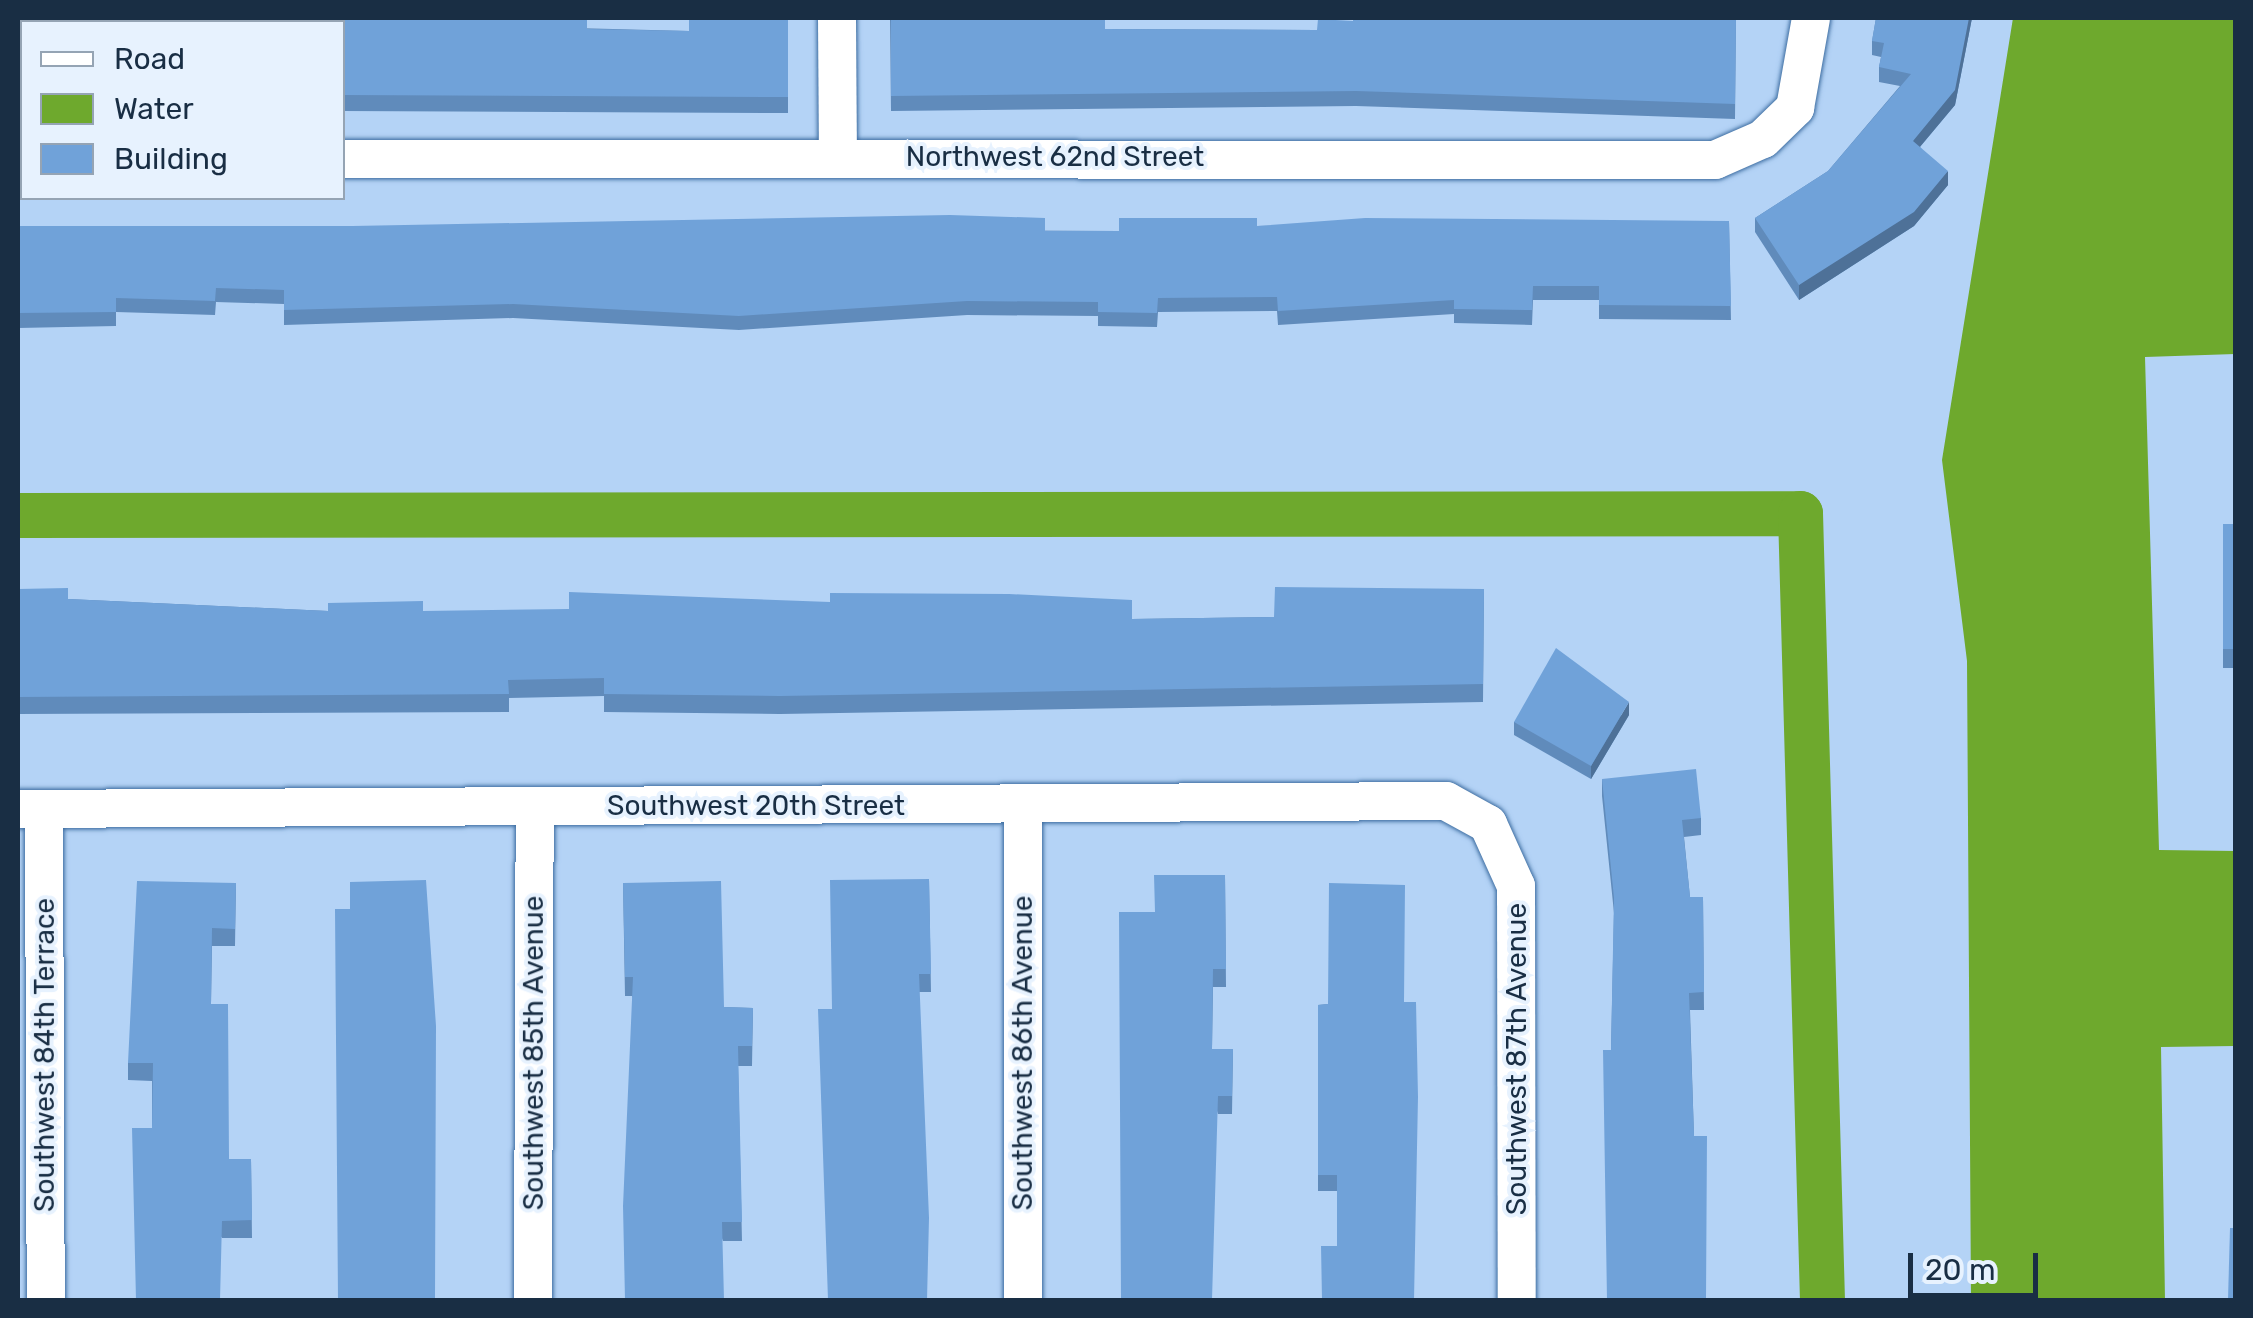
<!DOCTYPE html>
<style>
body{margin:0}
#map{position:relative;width:2253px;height:1318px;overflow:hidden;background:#b4d3f6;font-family:Rubik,sans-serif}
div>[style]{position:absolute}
.water>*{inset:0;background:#6ea92d}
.canal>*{height:45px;margin:-22.5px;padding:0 22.5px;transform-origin:22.5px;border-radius:22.5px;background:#6ea92d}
.roads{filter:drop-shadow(0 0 2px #3d6da1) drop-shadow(0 0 2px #3d6da1)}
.minor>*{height:38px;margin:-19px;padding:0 19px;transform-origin:19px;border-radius:19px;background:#fff}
.wall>*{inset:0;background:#608bbb;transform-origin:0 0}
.shaded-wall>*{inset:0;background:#4e7198}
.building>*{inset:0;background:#70a2d9;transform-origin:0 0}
span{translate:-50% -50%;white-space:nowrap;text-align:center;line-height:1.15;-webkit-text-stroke:8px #e7f2fe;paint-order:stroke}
.street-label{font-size:28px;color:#192e44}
.frame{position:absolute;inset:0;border:20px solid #192e44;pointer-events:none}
.legend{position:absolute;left:20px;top:20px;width:325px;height:180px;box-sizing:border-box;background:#e7f2fe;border:2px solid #95a4b4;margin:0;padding:12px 18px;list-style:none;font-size:30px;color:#192e44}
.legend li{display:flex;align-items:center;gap:20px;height:50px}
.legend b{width:50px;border:2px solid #95a4b4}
.scale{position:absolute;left:1908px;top:1253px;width:130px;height:45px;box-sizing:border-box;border:5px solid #192e44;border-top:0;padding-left:12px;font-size:30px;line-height:35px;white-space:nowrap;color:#192e44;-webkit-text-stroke:8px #e7f2fe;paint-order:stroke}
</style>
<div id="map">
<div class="water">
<i style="clip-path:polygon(2013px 18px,2235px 18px,2235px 354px,2145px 357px,2159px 850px,2236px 851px,2235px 1046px,2161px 1047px,2165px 1300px,1971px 1300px,1967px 661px,1942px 460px)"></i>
</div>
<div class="canal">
<i style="left:18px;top:515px;width:1782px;rotate:-0.06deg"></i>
<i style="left:1800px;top:513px;width:787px;rotate:88.4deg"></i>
</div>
<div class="roads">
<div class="minor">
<i style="left:837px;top:18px;width:138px;rotate:89.6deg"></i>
<i style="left:342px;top:159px;width:1373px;rotate:0.04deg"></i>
<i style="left:1715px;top:160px;width:52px;rotate:-23.6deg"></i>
<i style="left:1763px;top:139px;width:45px;rotate:-44.1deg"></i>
<i style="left:1795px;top:108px;width:91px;rotate:-79.9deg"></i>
<i style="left:18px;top:161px;width:4px"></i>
<i style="left:1023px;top:805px;width:495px;rotate:90deg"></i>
<i style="left:18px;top:809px;width:1428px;rotate:-0.32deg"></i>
<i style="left:1446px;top:801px;width:48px;rotate:28.7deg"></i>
<i style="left:1488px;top:824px;width:68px;rotate:65.7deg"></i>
<i style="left:1516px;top:886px;width:414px;rotate:89.9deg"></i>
<i style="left:44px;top:809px;width:491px;rotate:89.8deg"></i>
<i style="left:533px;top:1300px;width:494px;rotate:-89.8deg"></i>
</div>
</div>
<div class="wall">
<i style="left:18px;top:18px;width:6px;height:91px;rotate:45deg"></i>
<i style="clip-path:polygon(788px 18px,788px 113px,342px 111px,342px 22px,689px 31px)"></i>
<i style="clip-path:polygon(890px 18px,1105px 29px,1317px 30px,1353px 21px,1736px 18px,1735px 119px,1356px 106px,891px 111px)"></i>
<i style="clip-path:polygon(1876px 18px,1972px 18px,1955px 105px,1920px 147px,1948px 185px,1914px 226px,1799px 300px,1755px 232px,1755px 218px,1828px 171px,1900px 86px,1879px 82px,1879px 67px,1881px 57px,1872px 55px,1872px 41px)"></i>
<i style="clip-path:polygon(1729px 221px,1731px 320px,1599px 319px,1599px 300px,1533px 300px,1532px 325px,1454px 323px,1454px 314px,1278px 325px,1277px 311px,1158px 312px,1157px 327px,1098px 326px,1098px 316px,967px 315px,739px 330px,513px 318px,284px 325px,284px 304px,216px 302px,215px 315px,116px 312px,116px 326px,18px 328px,18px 226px,1119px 231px,1257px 226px)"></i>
<i style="left:2223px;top:524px;width:13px;height:144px"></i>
<i style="clip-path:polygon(18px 589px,68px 599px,328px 611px,1132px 619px,1274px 617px,1484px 589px,1483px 702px,780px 714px,604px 712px,604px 696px,509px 698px,509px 712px,18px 714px)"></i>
<i style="clip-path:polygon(1629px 715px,1591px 779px,1514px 735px,1514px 722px)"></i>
<i style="clip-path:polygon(1602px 779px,1701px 818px,1701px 835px,1684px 837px,1690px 897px,1703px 897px,1704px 1010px,1690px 1010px,1694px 1136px,1706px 1300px,1611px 1050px,1614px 913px,1602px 796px)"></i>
<i style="clip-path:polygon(1225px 875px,1226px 987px,1213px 987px,1212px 1049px,1233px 1049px,1232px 1114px,1218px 1114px,1155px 912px)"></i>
<i style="clip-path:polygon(929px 879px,931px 992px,920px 992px,832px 1009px)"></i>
<i style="clip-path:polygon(236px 883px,235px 946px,212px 946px,211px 1004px,229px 1159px,251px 1159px,252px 1238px,222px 1238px,152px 1128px,152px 1081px,128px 1080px,128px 1063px)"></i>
<i style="clip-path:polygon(623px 883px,724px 1007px,753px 1008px,752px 1066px,738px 1066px,742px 1241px,723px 1241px,632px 996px,625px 996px)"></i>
<i style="clip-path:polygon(1405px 885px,1337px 1246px,1337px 1191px,1318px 1191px,1318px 1005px,1328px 1004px)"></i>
</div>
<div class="shaded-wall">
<i style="clip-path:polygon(1969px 18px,1972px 18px,1955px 105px,1913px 155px,1913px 141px)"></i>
<i style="clip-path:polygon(1948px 171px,1948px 185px,1914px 226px,1799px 300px,1799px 285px)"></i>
<i style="clip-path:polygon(1629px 702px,1629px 715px,1591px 779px,1591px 766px)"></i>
</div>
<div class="building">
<i style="clip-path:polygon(18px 18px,33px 18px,33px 22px,22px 22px,22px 94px,18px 94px)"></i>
<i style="clip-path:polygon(154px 18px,587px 18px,587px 29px,689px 31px,689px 18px,788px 18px,788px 97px,342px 95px,342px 22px,154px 22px)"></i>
<i style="clip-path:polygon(891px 18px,1105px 18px,1105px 29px,1317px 30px,1318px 19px,1353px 21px,1353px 18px,1736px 18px,1735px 104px,1356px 91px,891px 96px)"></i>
<i style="clip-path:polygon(1876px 18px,1969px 18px,1955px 90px,1913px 141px,1948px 171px,1914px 212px,1799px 285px,1755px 218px,1828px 171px,1911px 74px,1879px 67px,1884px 43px,1872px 41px)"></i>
<i style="clip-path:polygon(950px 215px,1045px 218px,1045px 231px,1119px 231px,1119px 218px,1257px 218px,1257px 226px,1365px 218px,1729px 221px,1731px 306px,1599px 305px,1599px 286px,1533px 286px,1532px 310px,1454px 309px,1454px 300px,1278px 311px,1277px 297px,1158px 298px,1157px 313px,1098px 312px,1098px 302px,967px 301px,739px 316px,513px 304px,284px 310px,284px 290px,216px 288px,215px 301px,116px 298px,116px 312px,18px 313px,18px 226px,352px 226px)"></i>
<i style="left:2223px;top:524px;width:13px;height:125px"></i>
<i style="clip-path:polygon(1275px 587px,1484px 589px,1483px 684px,780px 696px,604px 694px,604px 678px,508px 680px,509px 694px,18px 697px,18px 589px,68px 588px,68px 599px,328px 611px,328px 603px,423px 601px,423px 611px,569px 609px,569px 592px,830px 602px,830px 593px,1009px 594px,1132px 600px,1132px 619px,1274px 617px)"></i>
<i style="clip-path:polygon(1556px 648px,1629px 702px,1591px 766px,1514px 722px)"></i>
<i style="clip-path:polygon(1696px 769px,1701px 818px,1682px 820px,1690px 897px,1703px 897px,1704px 992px,1689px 993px,1694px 1136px,1707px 1136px,1706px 1300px,1607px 1300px,1603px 1050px,1611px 1050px,1614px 898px,1602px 779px)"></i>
<i style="clip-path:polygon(1154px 875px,1225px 875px,1226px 969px,1213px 969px,1212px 1049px,1233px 1049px,1232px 1096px,1218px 1096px,1212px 1300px,1121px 1300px,1119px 912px,1155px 912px)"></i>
<i style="clip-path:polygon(929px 879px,931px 974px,919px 974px,929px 1218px,927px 1300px,828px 1300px,818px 1009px,832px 1009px,830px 880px)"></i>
<i style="clip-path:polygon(426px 880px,436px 1026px,435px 1300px,338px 1300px,335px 909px,350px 909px,350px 882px)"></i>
<i style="clip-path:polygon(137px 881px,236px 883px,235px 929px,212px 928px,211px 1004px,228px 1004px,229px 1159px,251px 1159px,252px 1220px,222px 1221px,220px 1300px,136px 1300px,132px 1128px,152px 1128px,153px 1063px,128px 1063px)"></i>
<i style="clip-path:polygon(721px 881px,724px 1007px,753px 1008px,752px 1046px,738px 1046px,742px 1222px,722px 1222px,724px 1300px,625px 1300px,623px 1206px,633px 977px,625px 977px,623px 883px)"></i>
<i style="clip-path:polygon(1329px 883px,1405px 885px,1404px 1002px,1416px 1002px,1418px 1097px,1414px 1300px,1322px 1300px,1321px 1246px,1337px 1246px,1337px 1175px,1318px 1175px,1318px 1005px,1328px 1004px)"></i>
<i style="clip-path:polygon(2230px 1228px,2236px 1228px,2236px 1300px,2228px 1300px)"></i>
</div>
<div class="street-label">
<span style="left:1055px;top:157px">Northwest 62nd Street</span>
<span style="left:756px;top:806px">Southwest 20th Street</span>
<span style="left:534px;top:1053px;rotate:-90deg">Southwest 85th Avenue</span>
<span style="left:1023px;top:1053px;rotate:-90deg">Southwest 86th Avenue</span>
<span style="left:45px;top:1055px;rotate:-90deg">Southwest 84th Terrace</span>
<span style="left:1517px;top:1059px;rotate:-90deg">Southwest 87th Avenue</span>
</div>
<div class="frame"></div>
<ul class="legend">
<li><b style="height:12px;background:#fff"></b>Road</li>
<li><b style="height:28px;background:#6ea92d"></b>Water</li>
<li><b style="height:28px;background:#70a2d9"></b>Building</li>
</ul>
<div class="scale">20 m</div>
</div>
